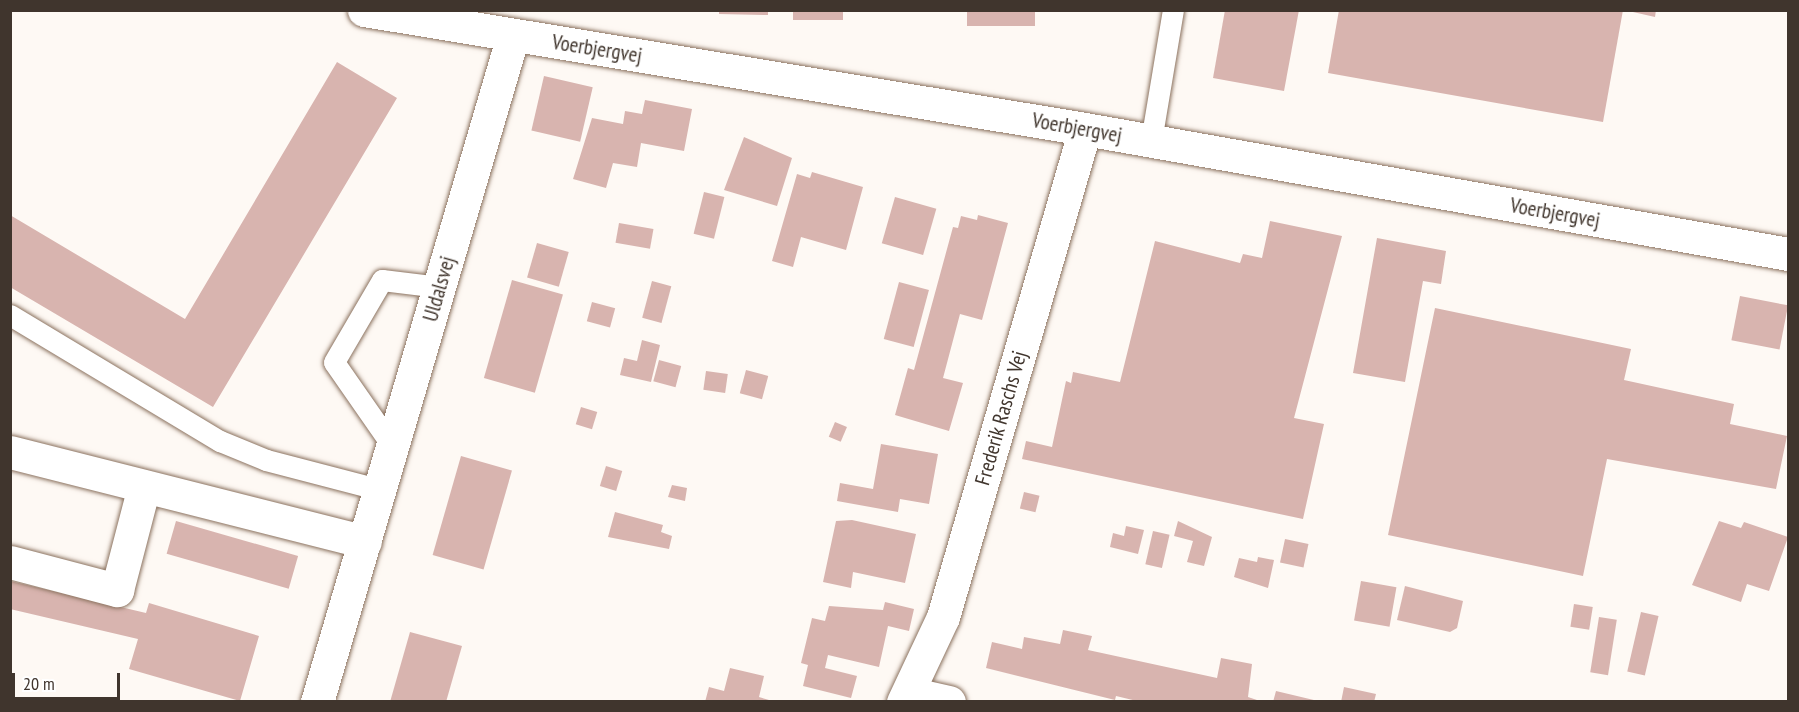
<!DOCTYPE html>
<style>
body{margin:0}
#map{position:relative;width:1799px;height:712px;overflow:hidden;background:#fef9f4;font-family:"PT Sans Narrow",sans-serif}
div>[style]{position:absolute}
.building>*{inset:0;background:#d8b4af;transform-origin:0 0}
.roads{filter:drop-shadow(0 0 2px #8b725f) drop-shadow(0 0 2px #8b725f)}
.service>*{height:21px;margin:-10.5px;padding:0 10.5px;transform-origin:10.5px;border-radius:10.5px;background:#fff}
.minor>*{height:33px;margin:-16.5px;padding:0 16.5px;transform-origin:16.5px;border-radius:16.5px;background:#fff}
.tertiary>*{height:33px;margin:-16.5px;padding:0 16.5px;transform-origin:16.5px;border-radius:16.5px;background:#fff}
span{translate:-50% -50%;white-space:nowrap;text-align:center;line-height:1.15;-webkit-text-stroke:4.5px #fff;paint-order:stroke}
.street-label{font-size:21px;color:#40352d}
.frame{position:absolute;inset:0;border:12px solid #40352d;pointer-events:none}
.scale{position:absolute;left:12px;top:673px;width:108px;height:27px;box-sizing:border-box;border:3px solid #40352d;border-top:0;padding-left:8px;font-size:18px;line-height:21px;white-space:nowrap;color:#40352d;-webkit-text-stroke:4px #fff;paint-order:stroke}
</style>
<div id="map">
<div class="building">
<i style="clip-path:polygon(719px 10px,768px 10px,768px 15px,719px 14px)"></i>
<i style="left:793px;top:10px;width:50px;height:10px"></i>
<i style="left:967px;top:10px;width:68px;height:16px"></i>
<i style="clip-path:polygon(1225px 10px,1299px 10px,1284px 91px,1213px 78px)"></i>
<i style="clip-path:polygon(1339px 10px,1623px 10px,1603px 122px,1328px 73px)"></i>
<i style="clip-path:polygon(1624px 10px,1656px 10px,1655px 17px)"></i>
<i style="clip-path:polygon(337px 62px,397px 98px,213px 407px,10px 287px,10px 215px,185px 319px)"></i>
<i style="left:544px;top:76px;width:50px;height:56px;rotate:13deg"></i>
<i style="clip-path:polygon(645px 100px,692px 109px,684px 151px,641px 143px,637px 167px,613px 163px,606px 188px,573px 179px,592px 118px,623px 124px,625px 111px,642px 114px)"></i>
<i style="clip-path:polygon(744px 137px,792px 158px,777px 206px,724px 190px)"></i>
<i style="clip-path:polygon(812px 172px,863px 187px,846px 250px,801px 237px,793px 267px,772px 261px,797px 174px,810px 178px)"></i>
<i style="left:704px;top:192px;width:21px;height:43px;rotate:14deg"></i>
<i style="left:895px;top:197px;width:43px;height:48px;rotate:16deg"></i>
<i style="clip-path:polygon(978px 215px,1008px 223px,982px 320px,960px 314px,943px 378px,963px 383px,949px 431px,895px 415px,908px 368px,914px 370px,953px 227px,958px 228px,961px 216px,977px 220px)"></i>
<i style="clip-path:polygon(1270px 221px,1342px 236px,1294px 418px,1324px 424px,1303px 519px,1022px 459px,1026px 441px,1052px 447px,1066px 381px,1071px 383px,1073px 372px,1120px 382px,1155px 241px,1240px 263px,1243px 254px,1262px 258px)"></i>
<i style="left:619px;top:223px;width:35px;height:20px;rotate:10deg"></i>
<i style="clip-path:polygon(1377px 238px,1446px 251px,1441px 284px,1423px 281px,1405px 382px,1353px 373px)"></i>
<i style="left:537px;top:243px;width:33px;height:36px;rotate:16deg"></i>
<i style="left:512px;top:280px;width:53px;height:102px;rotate:16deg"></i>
<i style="left:652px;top:281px;width:20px;height:38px;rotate:15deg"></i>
<i style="left:899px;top:282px;width:31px;height:59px;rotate:15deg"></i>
<i style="left:1740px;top:296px;width:49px;height:45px;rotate:11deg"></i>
<i style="left:592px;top:302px;width:24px;height:20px;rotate:15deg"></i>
<i style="clip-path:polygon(1435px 308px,1631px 349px,1624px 380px,1734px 404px,1730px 424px,1787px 436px,1776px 489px,1607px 459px,1583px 576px,1388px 535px)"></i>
<i style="clip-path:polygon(642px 340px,660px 345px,651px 382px,620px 375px,624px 358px,637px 361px)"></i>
<i style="left:659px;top:360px;width:23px;height:22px;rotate:15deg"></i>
<i style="left:746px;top:370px;width:23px;height:24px;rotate:15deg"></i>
<i style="left:706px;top:371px;width:22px;height:19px;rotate:8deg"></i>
<i style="left:581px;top:407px;width:17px;height:18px;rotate:17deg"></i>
<i style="left:835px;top:422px;width:13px;height:16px;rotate:23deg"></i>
<i style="clip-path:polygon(881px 444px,938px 454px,929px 504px,900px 499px,898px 512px,837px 501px,840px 483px,873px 489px)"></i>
<i style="left:461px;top:456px;width:53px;height:103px;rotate:16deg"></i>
<i style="left:606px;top:466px;width:17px;height:21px;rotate:17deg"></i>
<i style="clip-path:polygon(672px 485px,687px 488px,685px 501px,668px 497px)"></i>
<i style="left:1024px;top:492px;width:16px;height:17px;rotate:14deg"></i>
<i style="clip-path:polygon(615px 512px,663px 525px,661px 532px,672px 536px,669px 549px,608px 537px)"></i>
<i style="clip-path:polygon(852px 520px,916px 534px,905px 583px,853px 572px,851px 588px,823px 582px,836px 521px)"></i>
<i style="left:176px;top:521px;width:127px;height:34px;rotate:16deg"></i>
<i style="clip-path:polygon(1178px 521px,1212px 537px,1204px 566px,1187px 562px,1193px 541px,1174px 536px)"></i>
<i style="clip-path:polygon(1719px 521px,1741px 528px,1744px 522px,1788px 537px,1769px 591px,1747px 584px,1741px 602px,1692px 585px)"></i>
<i style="clip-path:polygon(1126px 526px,1144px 530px,1138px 554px,1110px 547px,1113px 533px,1124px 536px)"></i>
<i style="left:1153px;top:531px;width:17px;height:34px;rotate:13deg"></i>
<i style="left:1285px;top:539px;width:24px;height:24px;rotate:12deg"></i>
<i style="clip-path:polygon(1258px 557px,1274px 560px,1268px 588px,1234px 577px,1239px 558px,1257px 562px)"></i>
<i style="clip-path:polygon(10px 581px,146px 613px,149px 603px,259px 636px,240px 701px,129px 669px,138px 639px,10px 609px)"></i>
<i style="left:1361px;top:581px;width:36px;height:40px;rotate:10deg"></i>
<i style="clip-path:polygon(1405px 586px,1463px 601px,1457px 628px,1450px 632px,1397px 620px)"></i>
<i style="clip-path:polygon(885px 602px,914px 609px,909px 631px,888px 626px,879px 667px,828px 655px,825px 668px,857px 676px,851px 698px,803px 686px,808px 665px,801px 663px,812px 618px,825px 621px,829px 606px,883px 610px)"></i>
<i style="left:1574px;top:604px;width:19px;height:23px;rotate:9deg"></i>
<i style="left:1641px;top:612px;width:18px;height:61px;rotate:13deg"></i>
<i style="left:1599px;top:617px;width:18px;height:56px;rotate:9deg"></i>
<i style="clip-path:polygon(1063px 630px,1092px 636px,1088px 650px,1217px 678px,1221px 658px,1252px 664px,1248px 697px,1263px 702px,1141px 702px,1116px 696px,1115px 700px,986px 668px,992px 642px,1022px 649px,1024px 637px,1060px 644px)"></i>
<i style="clip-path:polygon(410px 632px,462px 646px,446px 702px,390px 702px)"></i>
<i style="clip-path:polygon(730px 668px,764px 676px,759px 697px,776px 702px,705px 702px,709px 687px,724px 691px)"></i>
<i style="clip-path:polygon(1344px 687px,1376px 694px,1374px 702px,1341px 702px)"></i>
<i style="clip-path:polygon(1276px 691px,1318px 701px,1318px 702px,1273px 702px)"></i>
</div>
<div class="roads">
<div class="service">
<i style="left:1151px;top:141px;width:133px;rotate:-80.5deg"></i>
<i style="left:10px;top:315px;width:245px;rotate:31deg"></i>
<i style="left:220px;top:441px;width:50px;rotate:22.4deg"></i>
<i style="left:266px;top:460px;width:119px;rotate:14.6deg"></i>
<i style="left:393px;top:447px;width:103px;rotate:-124.8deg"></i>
<i style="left:334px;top:362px;width:95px;rotate:-59.7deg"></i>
<i style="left:382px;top:280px;width:58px;rotate:6.9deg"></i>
</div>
<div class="minor">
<i style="left:10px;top:452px;width:366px;rotate:14.2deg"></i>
<i style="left:10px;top:562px;width:111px;rotate:14.7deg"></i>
<i style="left:117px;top:590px;width:107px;rotate:-75.4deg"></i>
<i style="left:909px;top:693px;width:41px;rotate:12.7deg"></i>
<i style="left:317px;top:702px;width:695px;rotate:-73.62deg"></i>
<i style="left:903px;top:702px;width:94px;rotate:-64.8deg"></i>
<i style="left:943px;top:617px;width:508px;rotate:-73.78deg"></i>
</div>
<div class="tertiary">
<i style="left:364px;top:10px;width:731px;rotate:9.37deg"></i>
<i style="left:1085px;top:129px;width:714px;rotate:10.08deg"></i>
</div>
</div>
<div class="street-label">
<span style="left:597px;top:49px;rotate:9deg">Voerbjergvej</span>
<span style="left:1077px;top:128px;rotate:10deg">Voerbjergvej</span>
<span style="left:1555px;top:213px;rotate:10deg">Voerbjergvej</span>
<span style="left:439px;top:289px;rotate:-74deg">Uldalsvej</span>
<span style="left:1001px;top:418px;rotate:-74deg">Frederik Raschs Vej</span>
</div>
<div class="frame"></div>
<div class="scale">20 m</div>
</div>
